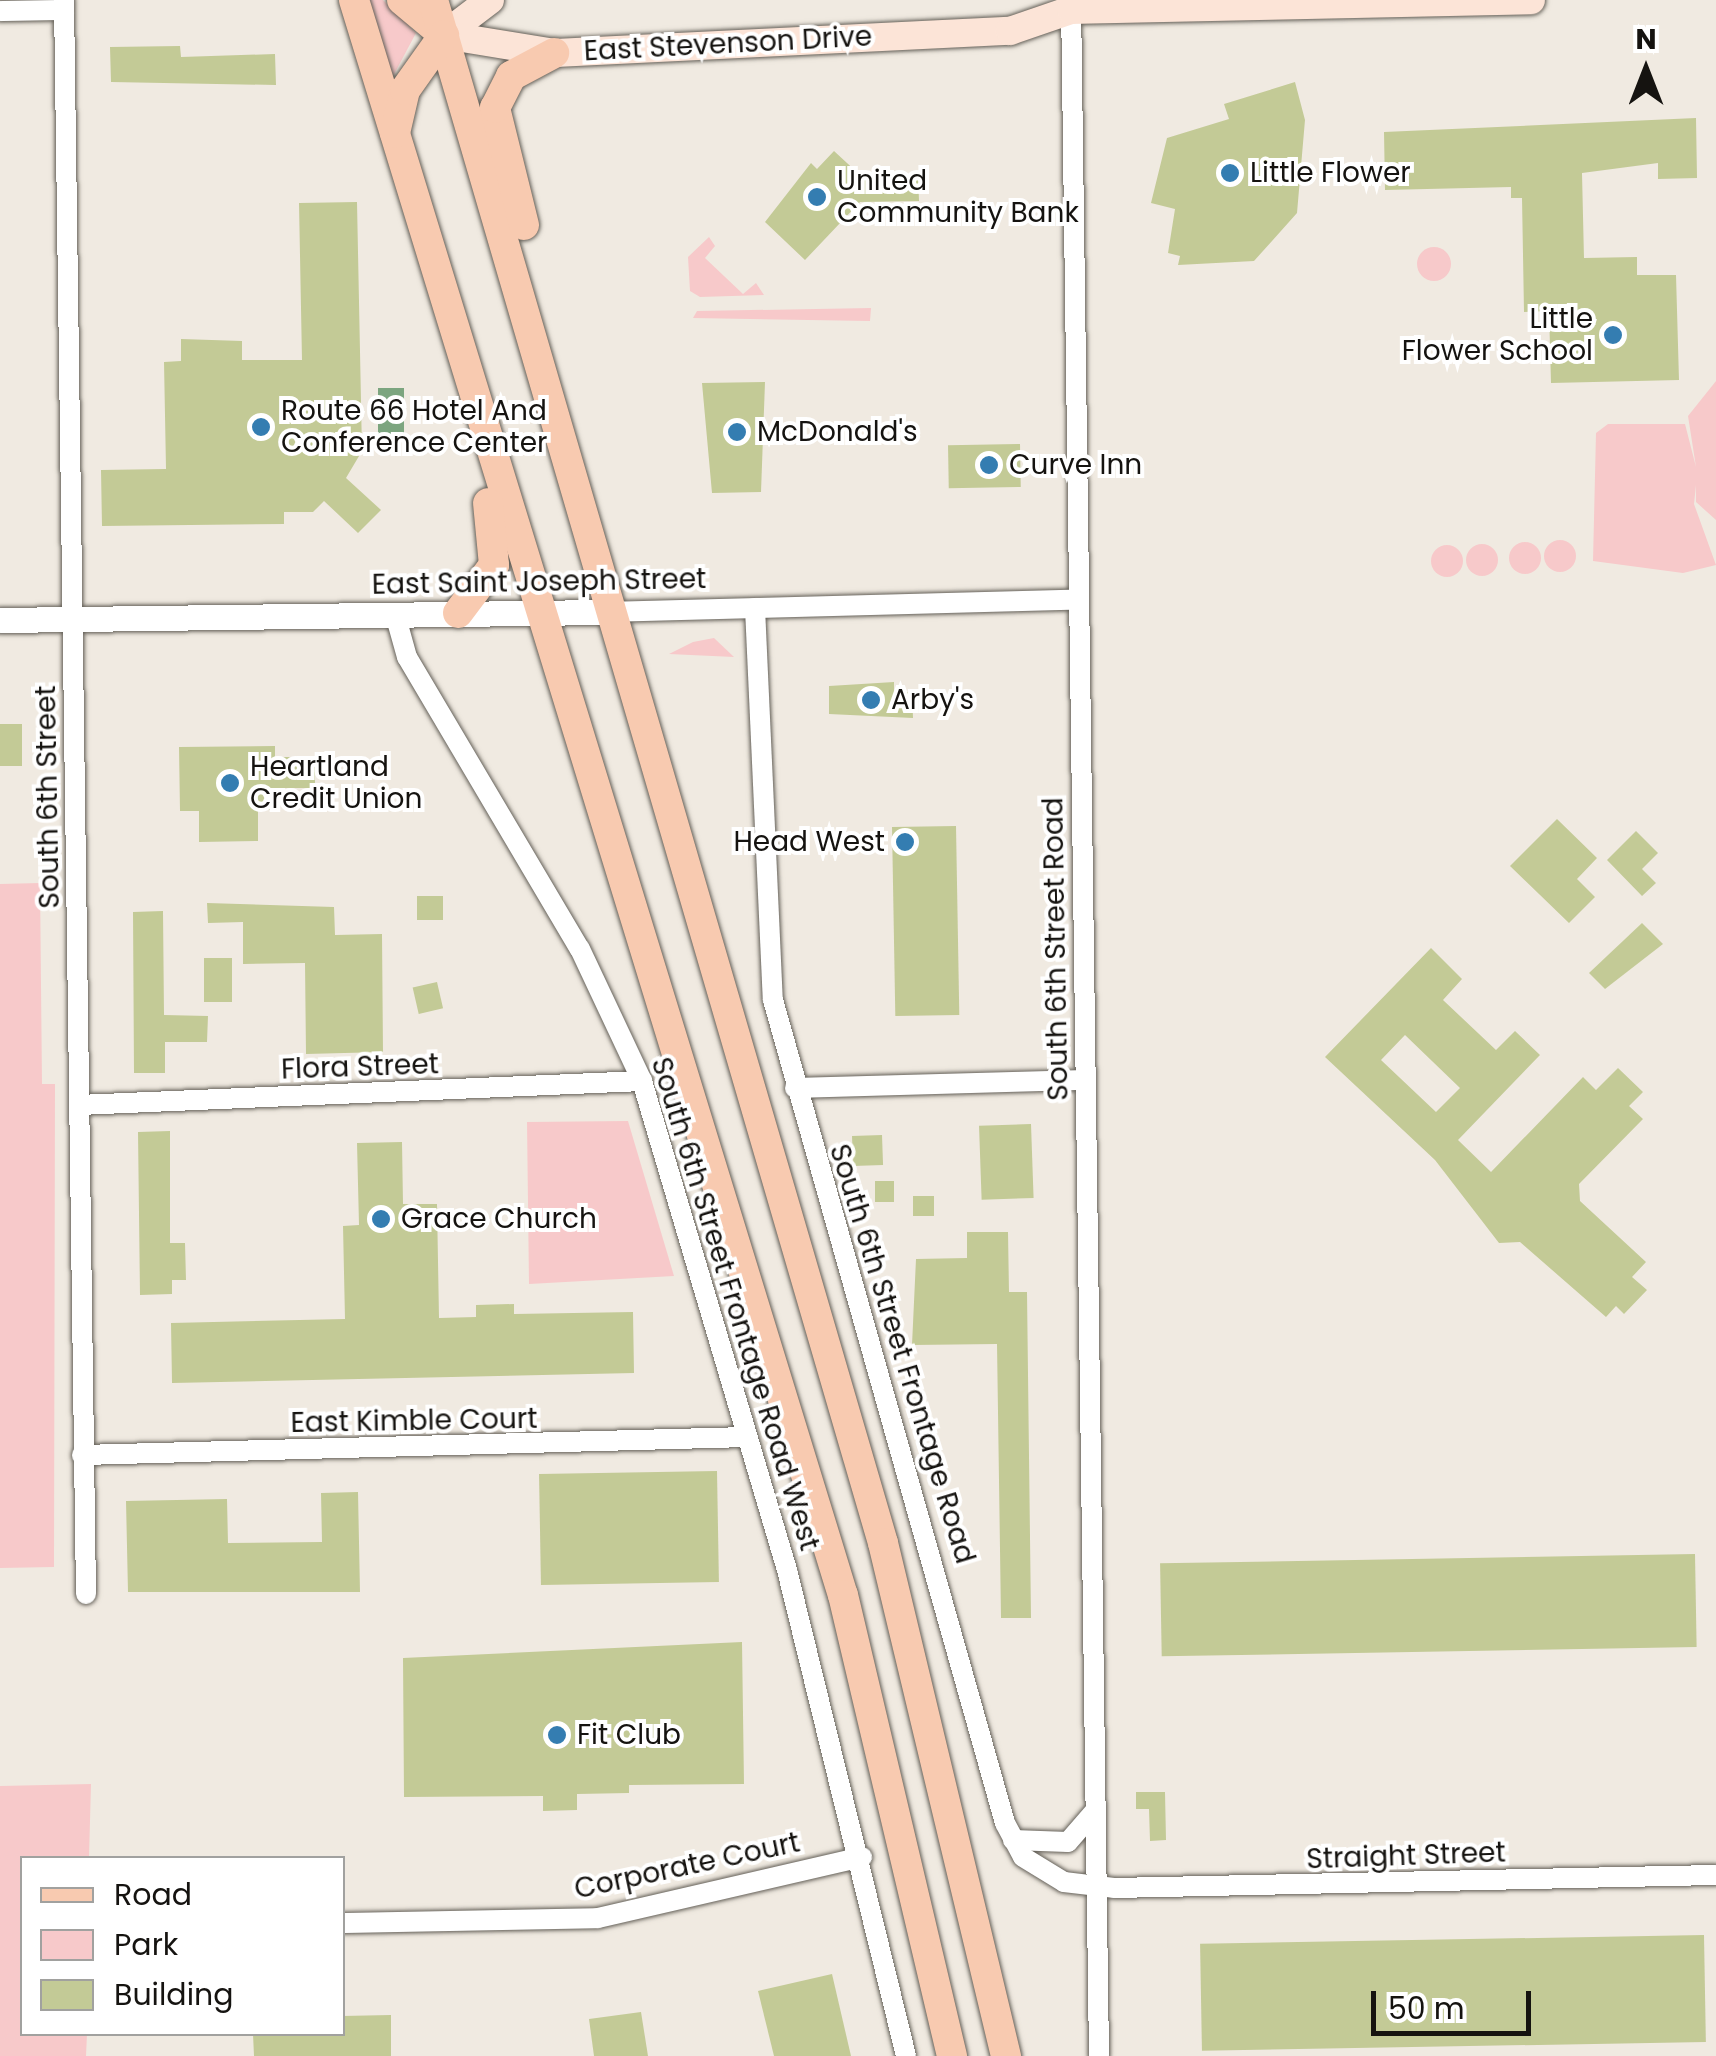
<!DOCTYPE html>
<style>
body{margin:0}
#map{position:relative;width:1716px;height:2056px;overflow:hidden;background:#f0eae1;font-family:Poppins,sans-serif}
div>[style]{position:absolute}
.green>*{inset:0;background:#f7c9ca}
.round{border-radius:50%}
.water>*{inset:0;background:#7ca57f;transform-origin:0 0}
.building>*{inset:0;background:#c3ca96;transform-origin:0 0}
.roads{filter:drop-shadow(0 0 2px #646058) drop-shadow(0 0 2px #646058)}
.minor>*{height:20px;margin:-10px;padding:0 10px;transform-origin:10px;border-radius:10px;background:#fff}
.tertiary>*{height:25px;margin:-12.5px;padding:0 12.5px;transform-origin:12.5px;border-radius:12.5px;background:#fff}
.secondary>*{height:28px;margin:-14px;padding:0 14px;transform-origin:14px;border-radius:14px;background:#fce4d7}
.primary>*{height:30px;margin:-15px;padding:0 15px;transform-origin:15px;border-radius:15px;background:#f8cab0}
.dots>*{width:28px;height:28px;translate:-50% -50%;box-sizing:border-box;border:5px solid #fff;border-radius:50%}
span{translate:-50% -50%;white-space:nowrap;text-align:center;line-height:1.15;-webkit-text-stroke:8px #fff;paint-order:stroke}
.street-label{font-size:28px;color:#151310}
.poi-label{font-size:28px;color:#151310}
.left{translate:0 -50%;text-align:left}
.right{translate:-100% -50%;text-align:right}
.legend{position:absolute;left:20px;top:1856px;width:325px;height:180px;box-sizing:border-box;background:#fff;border:2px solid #a1a19f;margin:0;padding:12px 18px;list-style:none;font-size:30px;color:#151310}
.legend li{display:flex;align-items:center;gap:20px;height:50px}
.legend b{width:50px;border:2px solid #a1a19f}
.north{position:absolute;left:1596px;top:20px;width:100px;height:100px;-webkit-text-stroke:8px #fff;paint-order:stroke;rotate:0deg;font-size:28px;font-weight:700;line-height:40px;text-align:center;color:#151310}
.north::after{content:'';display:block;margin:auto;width:35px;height:45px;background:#151310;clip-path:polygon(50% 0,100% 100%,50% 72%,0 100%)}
.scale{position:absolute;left:1371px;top:1991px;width:160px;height:45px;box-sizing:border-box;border:5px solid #151310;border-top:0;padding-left:12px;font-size:30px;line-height:35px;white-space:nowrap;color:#151310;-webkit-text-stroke:8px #fff;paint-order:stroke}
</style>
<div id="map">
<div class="green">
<i style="clip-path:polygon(368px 0,383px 0,416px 33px,391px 80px)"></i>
<i style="clip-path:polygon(709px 237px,715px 246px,705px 258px,743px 294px,756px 283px,764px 295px,700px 297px,690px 291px,688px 257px)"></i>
<i class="round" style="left:1417px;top:247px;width:34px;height:34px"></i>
<i style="clip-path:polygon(871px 308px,870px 321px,693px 318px,697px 311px)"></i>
<i style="clip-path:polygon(1716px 381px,1716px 520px,1696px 502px,1696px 485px,1694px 504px,1716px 565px,1683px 573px,1593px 561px,1596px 433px,1608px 424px,1685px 424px,1696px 467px,1688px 416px)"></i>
<i class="round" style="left:1544px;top:540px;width:32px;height:32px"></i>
<i class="round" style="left:1509px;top:542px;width:32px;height:32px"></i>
<i class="round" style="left:1466px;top:544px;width:32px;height:32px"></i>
<i class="round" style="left:1431px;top:545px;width:32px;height:32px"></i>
<i style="clip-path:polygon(714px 638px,734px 657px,669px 654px,693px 642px)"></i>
<i style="clip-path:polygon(40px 883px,42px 1084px,55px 1084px,54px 1567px,0 1568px,0 884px)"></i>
<i style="clip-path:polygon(628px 1121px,674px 1276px,529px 1284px,527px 1122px)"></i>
<i style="clip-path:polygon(91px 1784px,89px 1858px,22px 1858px,22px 2034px,87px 2034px,86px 2056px,0 2056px,0 1786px)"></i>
</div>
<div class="water">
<i style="left:378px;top:388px;width:26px;height:50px"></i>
</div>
<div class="building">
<i style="clip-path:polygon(180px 46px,181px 57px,275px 54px,276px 85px,111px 82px,110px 47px)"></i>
<i style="clip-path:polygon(1295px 82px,1305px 120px,1297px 213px,1254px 261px,1178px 265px,1180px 256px,1168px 253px,1175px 209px,1151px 203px,1167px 138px,1229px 119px,1224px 104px)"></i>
<i style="clip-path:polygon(1696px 118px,1697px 178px,1658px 179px,1658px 163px,1582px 173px,1584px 258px,1637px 257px,1637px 275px,1676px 275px,1679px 380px,1551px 383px,1549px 311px,1524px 312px,1522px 198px,1511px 198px,1511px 187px,1385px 190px,1384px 132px)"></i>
<i style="clip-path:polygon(834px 151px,860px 175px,918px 174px,919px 201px,860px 202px,805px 260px,765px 222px,811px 163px,817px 169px)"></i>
<i style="clip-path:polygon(357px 202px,362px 451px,346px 478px,381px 510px,358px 533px,324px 501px,313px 512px,284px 512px,284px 524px,102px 526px,101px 470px,166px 469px,164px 362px,181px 361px,181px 339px,242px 341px,242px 360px,302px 360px,299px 203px)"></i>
<i style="clip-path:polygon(765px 382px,761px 492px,712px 493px,702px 383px)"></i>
<i style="left:1020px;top:444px;width:43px;height:72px;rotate:89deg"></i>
<i style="clip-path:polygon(894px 682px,894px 692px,912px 692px,913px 718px,829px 714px,829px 686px)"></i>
<i style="left:0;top:724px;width:22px;height:42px"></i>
<i style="clip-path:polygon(275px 746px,275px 757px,315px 757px,315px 788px,275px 788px,276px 810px,258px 810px,258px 841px,199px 842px,199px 811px,180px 811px,179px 747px)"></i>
<i style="clip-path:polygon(1557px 819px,1597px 858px,1577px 879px,1595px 897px,1569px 923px,1510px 866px)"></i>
<i style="left:956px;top:826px;width:189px;height:64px;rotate:89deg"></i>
<i style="clip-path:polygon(1636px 831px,1658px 853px,1642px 869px,1656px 883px,1642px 896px,1607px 860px)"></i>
<i style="left:417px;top:896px;width:26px;height:24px"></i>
<i style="clip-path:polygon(207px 903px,334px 907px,335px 935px,382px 934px,383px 1052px,306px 1054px,305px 963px,243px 964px,243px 922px,208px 923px)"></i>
<i style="clip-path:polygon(163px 911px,164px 1015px,208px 1016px,207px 1042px,165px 1042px,165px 1073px,134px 1073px,133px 912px)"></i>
<i style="clip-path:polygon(1642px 923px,1663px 944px,1605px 989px,1589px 973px)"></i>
<i style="clip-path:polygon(evenodd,1431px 948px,1462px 979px,1443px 1000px,1496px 1050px,1515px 1031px,1540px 1055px,1458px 1140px,1491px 1172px,1583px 1077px,1596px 1090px,1618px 1068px,1643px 1092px,1629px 1106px,1643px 1119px,1579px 1184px,1580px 1201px,1646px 1262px,1632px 1277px,1647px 1290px,1624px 1314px,1616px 1306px,1606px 1317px,1520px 1242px,1499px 1243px,1435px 1160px,1325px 1057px,1431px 948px,1405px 1035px,1460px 1088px,1436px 1112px,1381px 1060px,1405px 1035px)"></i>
<i style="left:204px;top:958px;width:28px;height:44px"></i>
<i style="left:437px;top:982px;width:27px;height:25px;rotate:77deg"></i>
<i style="left:1031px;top:1124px;width:74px;height:52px;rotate:88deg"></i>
<i style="clip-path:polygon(170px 1131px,170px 1243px,185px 1243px,186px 1280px,172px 1280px,172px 1294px,140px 1295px,138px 1132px)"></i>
<i style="left:882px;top:1135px;width:30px;height:30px;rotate:88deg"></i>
<i style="clip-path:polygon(402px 1142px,403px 1204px,437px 1204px,439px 1318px,476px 1317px,476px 1305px,514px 1304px,514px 1314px,633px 1312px,634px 1373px,172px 1383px,171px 1323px,345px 1319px,343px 1226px,359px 1225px,357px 1143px)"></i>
<i style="left:875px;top:1181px;width:19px;height:21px"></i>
<i style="left:913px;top:1196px;width:21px;height:20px"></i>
<i style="clip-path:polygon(967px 1232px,1008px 1232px,1009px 1292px,1027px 1292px,1031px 1618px,1001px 1618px,997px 1344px,912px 1345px,916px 1259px,967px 1258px)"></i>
<i style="left:717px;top:1471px;width:111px;height:178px;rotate:89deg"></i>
<i style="clip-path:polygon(358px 1492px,360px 1592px,128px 1592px,126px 1501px,227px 1499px,228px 1543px,322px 1542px,321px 1493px)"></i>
<i style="left:1695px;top:1554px;width:93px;height:535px;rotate:89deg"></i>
<i style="clip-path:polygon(742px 1642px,744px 1784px,629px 1785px,629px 1793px,577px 1794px,577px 1810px,543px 1811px,543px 1796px,404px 1797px,403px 1658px)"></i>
<i style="clip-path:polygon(1136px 1792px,1165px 1792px,1166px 1840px,1150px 1841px,1149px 1809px,1136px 1809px)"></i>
<i style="left:1704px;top:1935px;width:107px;height:504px;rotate:89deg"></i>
<i style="clip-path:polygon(832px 1974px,851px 2056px,774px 2056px,758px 1991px)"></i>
<i style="clip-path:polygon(641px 2012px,648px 2056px,594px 2056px,589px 2019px)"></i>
<i style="clip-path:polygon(391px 2015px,391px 2056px,254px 2056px,253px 2034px,342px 2034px,342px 2016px)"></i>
</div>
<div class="roads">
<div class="minor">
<i style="left:64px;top:0;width:1594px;rotate:89.21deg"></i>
<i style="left:1071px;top:0;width:2056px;rotate:89.22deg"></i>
<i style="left:0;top:11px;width:64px;rotate:-0.9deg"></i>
<i style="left:755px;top:608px;width:392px;rotate:87.4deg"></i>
<i style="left:773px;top:1000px;width:855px;rotate:74.26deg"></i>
<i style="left:1005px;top:1823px;width:38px;rotate:62deg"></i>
<i style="left:1023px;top:1857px;width:48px;rotate:31.4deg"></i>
<i style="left:1064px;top:1882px;width:50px;rotate:6.8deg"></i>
<i style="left:1114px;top:1888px;width:602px;rotate:-1.24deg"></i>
<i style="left:606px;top:612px;width:473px;rotate:-1.5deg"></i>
<i style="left:395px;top:614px;width:45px;rotate:74.4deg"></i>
<i style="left:407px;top:657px;width:339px;rotate:59.4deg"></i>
<i style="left:580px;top:949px;width:146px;rotate:64.8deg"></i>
<i style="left:642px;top:1081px;width:510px;rotate:73.48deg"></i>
<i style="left:787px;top:1570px;width:500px;rotate:76.24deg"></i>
<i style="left:795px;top:1088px;width:290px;rotate:-1.6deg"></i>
<i style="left:79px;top:1105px;width:564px;rotate:-2.44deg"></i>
<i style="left:82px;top:1455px;width:665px;rotate:-1.55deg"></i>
<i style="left:1013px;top:1840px;width:55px;rotate:2.1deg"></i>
<i style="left:1068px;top:1842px;width:40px;rotate:-49deg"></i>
<i style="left:342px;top:1923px;width:256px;rotate:-1.1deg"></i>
<i style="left:598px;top:1918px;width:271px;rotate:-13deg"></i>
</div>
<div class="tertiary">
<i style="left:0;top:620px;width:606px;rotate:-0.76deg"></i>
</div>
<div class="secondary">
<i style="left:490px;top:0;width:58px;rotate:142.7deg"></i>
<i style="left:444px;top:35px;width:111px;rotate:9.3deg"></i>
<i style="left:554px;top:53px;width:457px;rotate:-2.8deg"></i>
<i style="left:1010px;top:31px;width:65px;rotate:-19deg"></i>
<i style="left:1071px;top:10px;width:460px;rotate:-1.2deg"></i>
</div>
<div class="primary">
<i style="left:354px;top:0;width:1668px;rotate:72.96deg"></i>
<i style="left:843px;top:1595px;width:474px;rotate:76.7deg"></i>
<i style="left:402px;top:0;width:55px;rotate:39.8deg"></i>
<i style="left:433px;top:0;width:1607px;rotate:73.74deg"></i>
<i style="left:883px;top:1543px;width:528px;rotate:76.52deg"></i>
<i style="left:395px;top:133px;width:44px;rotate:-76.9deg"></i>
<i style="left:405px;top:90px;width:67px;rotate:-54.7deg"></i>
<i style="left:524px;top:225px;width:121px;rotate:-103.9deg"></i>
<i style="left:495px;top:108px;width:36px;rotate:-63deg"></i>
<i style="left:511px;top:76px;width:49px;rotate:-28.1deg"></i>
<i style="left:458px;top:613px;width:60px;rotate:-53.1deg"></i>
<i style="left:494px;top:565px;width:62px;rotate:-95.5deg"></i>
</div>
</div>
<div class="dots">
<i style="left:1230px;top:173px;background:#347db1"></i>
<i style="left:817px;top:197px;background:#347db1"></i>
<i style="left:1613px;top:335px;background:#347db1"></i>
<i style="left:261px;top:427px;background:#347db1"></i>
<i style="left:737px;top:432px;background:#347db1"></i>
<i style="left:989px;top:465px;background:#347db1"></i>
<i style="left:871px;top:700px;background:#347db1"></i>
<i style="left:230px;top:783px;background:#347db1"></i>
<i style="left:905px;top:842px;background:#347db1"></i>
<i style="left:381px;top:1219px;background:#347db1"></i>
<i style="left:557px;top:1735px;background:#347db1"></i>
</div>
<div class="street-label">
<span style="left:728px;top:44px;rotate:-3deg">East Stevenson Drive</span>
<span style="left:539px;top:582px;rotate:-1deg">East Saint Joseph Street</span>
<span style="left:48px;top:797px;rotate:-91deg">South 6th Street</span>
<span style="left:1056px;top:949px;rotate:-91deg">South 6th Street Road</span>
<span style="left:360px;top:1067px;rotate:-2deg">Flora Street</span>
<span style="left:735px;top:1304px;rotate:73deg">South 6th Street Frontage Road West</span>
<span style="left:902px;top:1354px;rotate:73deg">South 6th Street Frontage Road</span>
<span style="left:414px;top:1421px;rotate:-1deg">East Kimble Court</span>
<span style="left:1406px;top:1856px;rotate:-2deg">Straight Street</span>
<span style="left:687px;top:1866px;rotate:-12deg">Corporate Court</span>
</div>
<div class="poi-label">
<span class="left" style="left:1250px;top:173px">Little Flower</span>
<span class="left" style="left:837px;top:197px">United<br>Community Bank</span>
<span class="right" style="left:1593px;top:335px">Little<br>Flower School</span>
<span class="left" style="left:281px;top:427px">Route 66 Hotel And<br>Conference Center</span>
<span class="left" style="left:757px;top:432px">McDonald's</span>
<span class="left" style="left:1009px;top:465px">Curve Inn</span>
<span class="left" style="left:891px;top:700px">Arby's</span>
<span class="left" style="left:250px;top:783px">Heartland<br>Credit Union</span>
<span class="right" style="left:885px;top:842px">Head West</span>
<span class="left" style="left:401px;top:1219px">Grace Church</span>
<span class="left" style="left:577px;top:1735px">Fit Club</span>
</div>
<ul class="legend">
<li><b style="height:12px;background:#f8cab0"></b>Road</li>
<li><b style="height:28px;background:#f7c9ca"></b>Park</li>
<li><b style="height:28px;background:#c3ca96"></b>Building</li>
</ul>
<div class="north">N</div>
<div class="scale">50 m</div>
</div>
